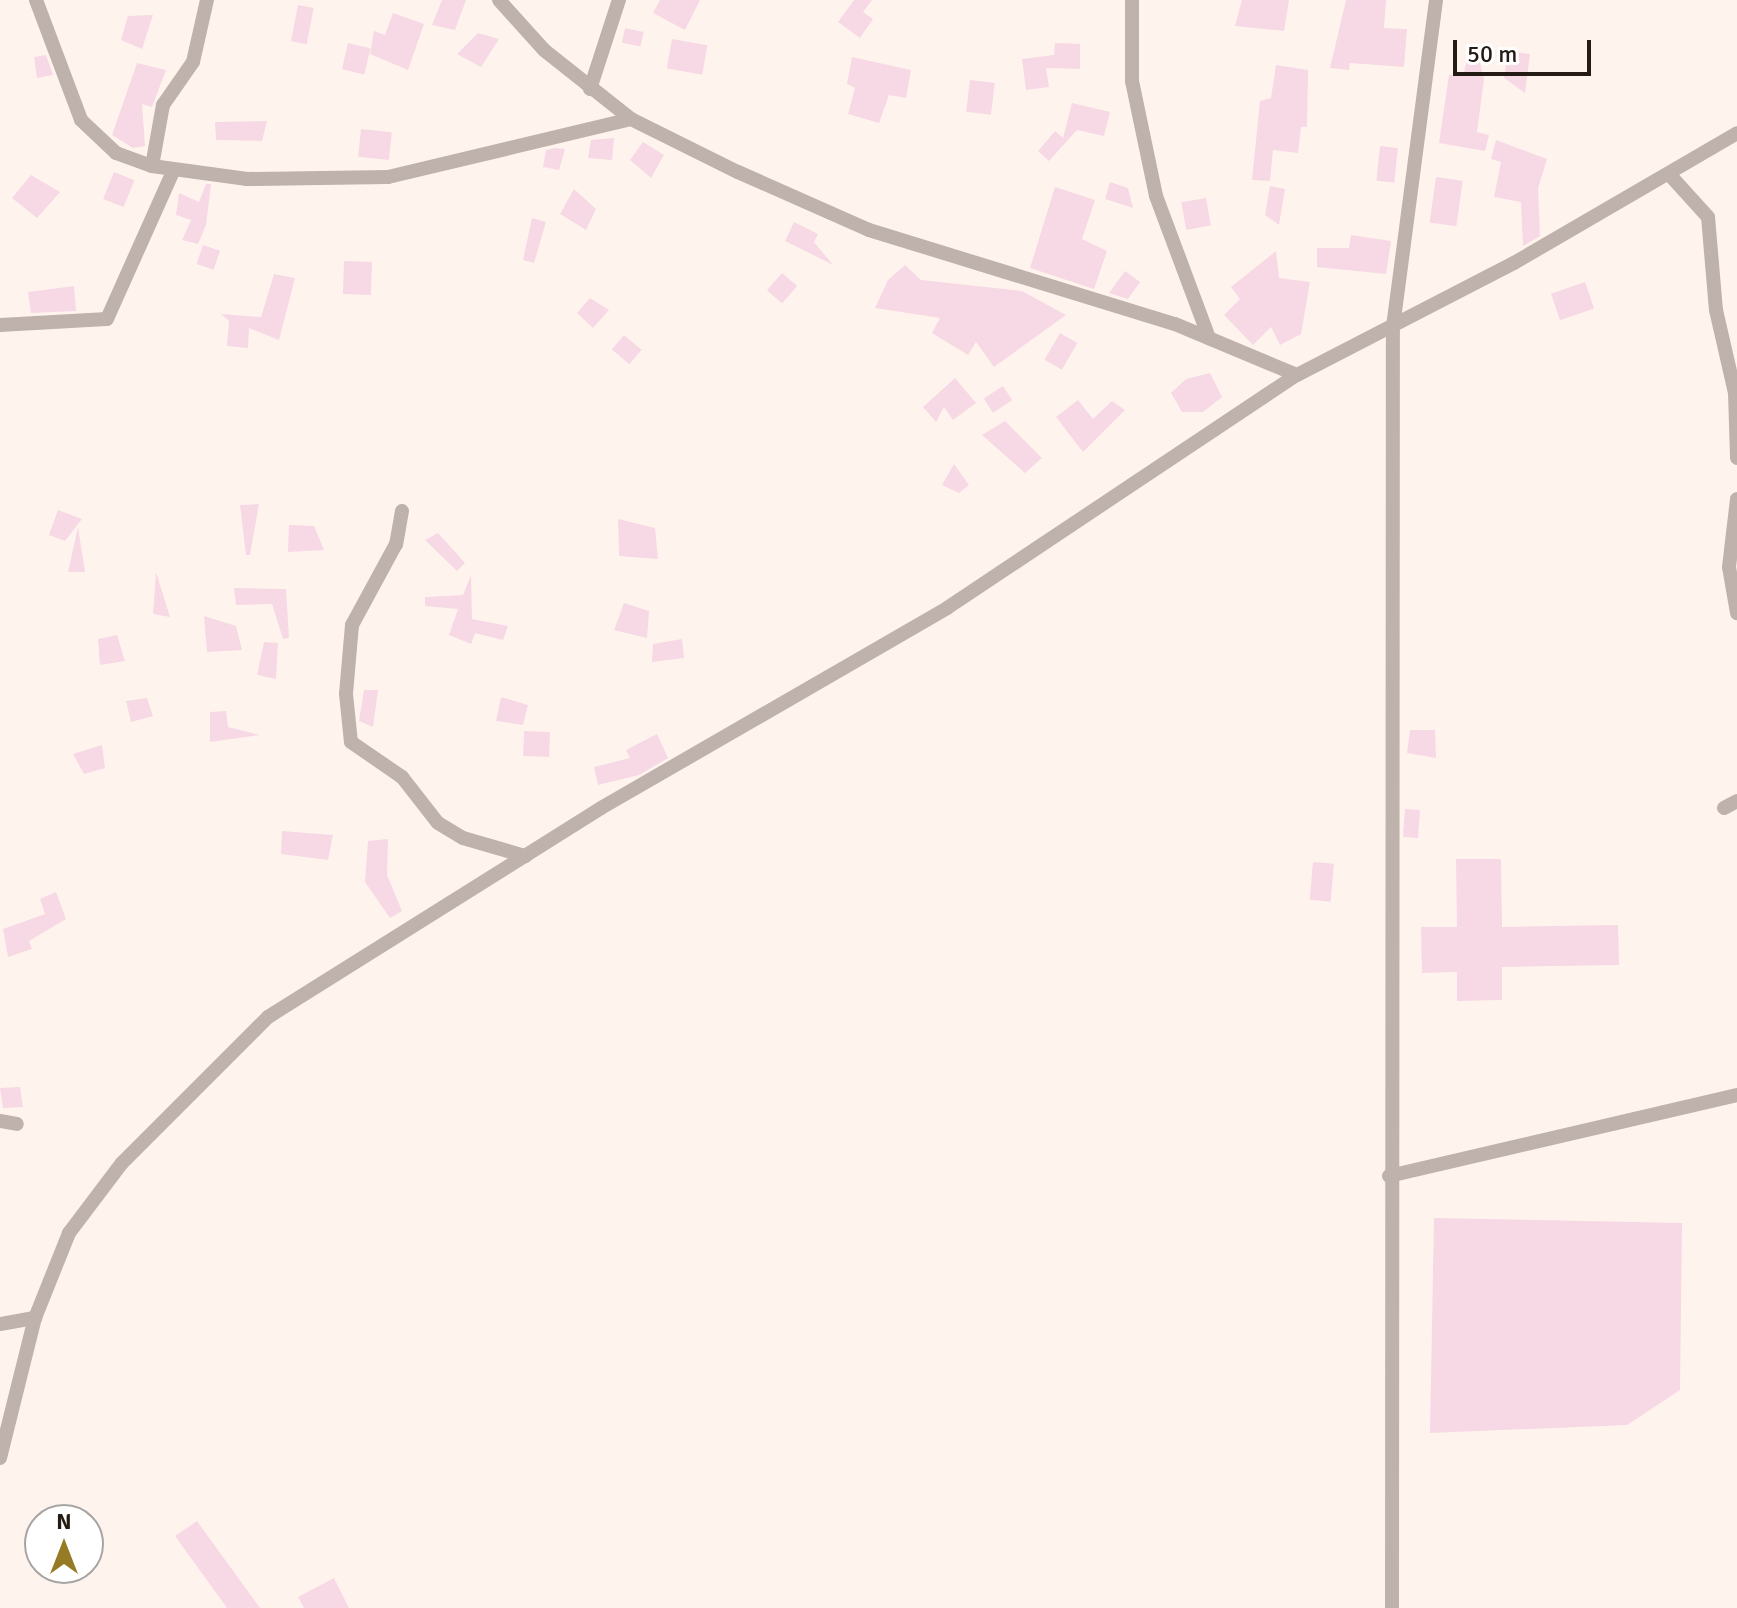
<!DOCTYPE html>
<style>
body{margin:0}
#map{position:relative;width:1737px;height:1608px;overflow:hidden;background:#fff4ed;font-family:Signika,sans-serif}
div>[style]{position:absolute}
.building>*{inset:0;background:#f7d8e5;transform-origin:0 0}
.minor>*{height:14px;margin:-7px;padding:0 7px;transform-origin:7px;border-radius:7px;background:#bfb2ac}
span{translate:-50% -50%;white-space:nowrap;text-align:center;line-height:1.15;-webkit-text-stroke:6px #fff;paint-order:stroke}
.north{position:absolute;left:24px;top:1504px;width:80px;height:80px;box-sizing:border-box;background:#fff;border:2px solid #a8a4a1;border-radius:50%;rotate:0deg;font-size:22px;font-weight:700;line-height:32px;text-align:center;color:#251b15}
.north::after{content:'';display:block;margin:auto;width:28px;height:36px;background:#957b23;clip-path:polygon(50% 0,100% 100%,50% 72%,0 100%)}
.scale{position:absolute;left:1453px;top:40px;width:138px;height:36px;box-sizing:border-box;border:4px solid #251b15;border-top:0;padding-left:10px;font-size:24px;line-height:28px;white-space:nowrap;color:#251b15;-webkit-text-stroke:6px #fff;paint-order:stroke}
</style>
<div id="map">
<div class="building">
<i style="clip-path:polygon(442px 0,466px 0,455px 30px,432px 25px)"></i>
<i style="clip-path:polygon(660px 0,700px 0,685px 30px,653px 13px)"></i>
<i style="clip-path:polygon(854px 0,872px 0,863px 12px,873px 19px,860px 38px,838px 22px)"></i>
<i style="clip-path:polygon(1242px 0,1289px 0,1284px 31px,1235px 26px)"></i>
<i style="clip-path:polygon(1346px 0,1386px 0,1384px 28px,1407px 29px,1404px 67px,1350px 63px,1349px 70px,1330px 68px)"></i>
<i style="left:298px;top:5px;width:16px;height:37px;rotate:11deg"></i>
<i style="clip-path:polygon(393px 13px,424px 24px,408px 70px,370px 54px,374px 31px,385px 35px)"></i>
<i style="clip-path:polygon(153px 15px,142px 49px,121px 40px,128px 16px)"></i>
<i style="left:625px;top:28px;width:19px;height:15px;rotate:12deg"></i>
<i style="clip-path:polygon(478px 33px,499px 39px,481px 67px,457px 54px)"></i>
<i style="left:672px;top:39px;width:36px;height:30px;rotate:10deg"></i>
<i style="left:348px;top:43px;width:23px;height:27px;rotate:13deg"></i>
<i style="clip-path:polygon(1055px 43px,1080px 44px,1080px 69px,1046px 68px,1049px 87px,1026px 90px,1022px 59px,1054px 55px)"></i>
<i style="clip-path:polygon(1508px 51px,1530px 54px,1525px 93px,1504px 78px)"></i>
<i style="clip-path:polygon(46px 55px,53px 75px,37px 78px,34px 57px)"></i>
<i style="clip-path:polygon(1468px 56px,1479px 59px,1484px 79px,1477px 132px,1489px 135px,1485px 151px,1439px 143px,1449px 75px,1463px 76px)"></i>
<i style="clip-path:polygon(852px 57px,911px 70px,906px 98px,889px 95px,879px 123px,848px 114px,855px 88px,847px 84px)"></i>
<i style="clip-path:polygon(137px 63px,166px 70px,152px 107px,142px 104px,145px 146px,133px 148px,112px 135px)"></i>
<i style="clip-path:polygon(1276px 65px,1308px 70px,1307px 127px,1301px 127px,1298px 153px,1273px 150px,1270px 181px,1252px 180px,1260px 101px,1271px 98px)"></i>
<i style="left:970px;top:80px;width:25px;height:32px;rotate:7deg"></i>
<i style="clip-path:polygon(1072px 103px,1110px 112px,1104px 136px,1077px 130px,1049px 161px,1038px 151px,1055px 131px,1063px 138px)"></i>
<i style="clip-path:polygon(267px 121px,262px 141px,216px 140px,215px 122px)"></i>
<i style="left:361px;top:129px;width:31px;height:28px;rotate:6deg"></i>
<i style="clip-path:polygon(614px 138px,612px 160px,588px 158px,591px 140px)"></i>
<i style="clip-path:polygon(1496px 140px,1547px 159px,1538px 188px,1540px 236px,1523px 246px,1521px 202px,1494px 197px,1501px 162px,1491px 159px)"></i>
<i style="clip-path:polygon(643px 142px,664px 155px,651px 178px,630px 160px)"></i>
<i style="left:1380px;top:146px;width:18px;height:35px;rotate:6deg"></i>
<i style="clip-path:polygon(555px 148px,565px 149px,559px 170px,543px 167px,546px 150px)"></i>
<i style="left:114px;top:172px;width:22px;height:29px;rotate:22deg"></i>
<i style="clip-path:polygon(31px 175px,60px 192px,37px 218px,12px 198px)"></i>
<i style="left:1436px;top:177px;width:27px;height:46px;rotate:8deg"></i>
<i style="clip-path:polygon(1110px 182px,1128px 188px,1133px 208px,1105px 199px)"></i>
<i style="clip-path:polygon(206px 184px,211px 184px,206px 225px,198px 244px,182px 240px,191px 220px,176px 215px,179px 193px,199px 202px)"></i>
<i style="clip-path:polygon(1270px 186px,1285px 189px,1279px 225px,1265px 215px)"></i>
<i style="clip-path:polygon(1055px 187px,1095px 200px,1082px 239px,1107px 251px,1094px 289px,1030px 268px)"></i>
<i style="clip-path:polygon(574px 189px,596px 209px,586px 230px,560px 214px)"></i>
<i style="left:1206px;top:198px;width:28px;height:25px;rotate:80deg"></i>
<i style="clip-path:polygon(532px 218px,546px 222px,534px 263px,523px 260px)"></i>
<i style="clip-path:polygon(794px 222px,818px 234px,814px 242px,833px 265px,785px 241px)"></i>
<i style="clip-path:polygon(1351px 235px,1391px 241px,1386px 274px,1317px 267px,1317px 248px,1349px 248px)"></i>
<i style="left:203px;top:245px;width:18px;height:20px;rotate:19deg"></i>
<i style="clip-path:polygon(1276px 251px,1279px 278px,1310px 282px,1301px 334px,1280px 345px,1271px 327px,1253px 345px,1224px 315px,1240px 299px,1231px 287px)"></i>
<i style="left:344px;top:261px;width:28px;height:33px;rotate:2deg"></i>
<i style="clip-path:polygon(905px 265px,921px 280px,1022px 291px,1066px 315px,994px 367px,976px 342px,968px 355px,932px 333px,940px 318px,875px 308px,888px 280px)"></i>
<i style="clip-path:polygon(1125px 271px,1140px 282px,1128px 299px,1109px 293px)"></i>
<i style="left:782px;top:273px;width:20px;height:23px;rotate:41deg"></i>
<i style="clip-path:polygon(274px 274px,295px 278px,279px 340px,249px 328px,248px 348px,227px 346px,229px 321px,221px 314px,261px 317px)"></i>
<i style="left:1585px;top:282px;width:28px;height:36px;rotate:71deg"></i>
<i style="clip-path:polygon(74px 286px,76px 311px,31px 313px,28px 292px)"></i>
<i style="clip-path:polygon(590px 298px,609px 310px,593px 328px,577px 313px)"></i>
<i style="left:1060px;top:333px;width:20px;height:31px;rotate:30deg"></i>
<i style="left:624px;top:335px;width:23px;height:19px;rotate:40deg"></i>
<i style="clip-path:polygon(1210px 373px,1222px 397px,1203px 412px,1182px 412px,1171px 393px,1186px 379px)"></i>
<i style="clip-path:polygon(955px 378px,976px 403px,953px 420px,944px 407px,936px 422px,923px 407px)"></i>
<i style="left:1003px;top:386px;width:17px;height:23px;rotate:57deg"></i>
<i style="clip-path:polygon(1078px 400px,1093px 419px,1112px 401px,1125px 410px,1083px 452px,1056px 417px)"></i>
<i style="clip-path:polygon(1005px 421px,1042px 458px,1025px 473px,982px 435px)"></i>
<i style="clip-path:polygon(954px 464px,969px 485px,959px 493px,942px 485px)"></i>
<i style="clip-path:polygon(259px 504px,250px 555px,246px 555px,240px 505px)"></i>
<i style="clip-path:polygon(58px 510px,82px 519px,65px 541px,49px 535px)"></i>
<i style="clip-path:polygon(618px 519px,655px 528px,658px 559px,619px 556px)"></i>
<i style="clip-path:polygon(289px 525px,314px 526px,324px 550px,288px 552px)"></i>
<i style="clip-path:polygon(78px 527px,85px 572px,68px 572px)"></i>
<i style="clip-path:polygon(438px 533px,465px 563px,457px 571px,425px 540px)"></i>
<i style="clip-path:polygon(156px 572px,170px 617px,153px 614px)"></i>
<i style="clip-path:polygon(471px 575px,472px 619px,508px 626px,503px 640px,475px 633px,471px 644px,449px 635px,458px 609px,425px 606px,425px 597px,463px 595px)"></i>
<i style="clip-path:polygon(234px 588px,286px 589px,289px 638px,283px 639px,272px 604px,236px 605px)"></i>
<i style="clip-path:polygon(624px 603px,649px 611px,647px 638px,614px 630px)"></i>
<i style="clip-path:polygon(204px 616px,236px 626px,242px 650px,207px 652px)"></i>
<i style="clip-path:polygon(117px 635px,125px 661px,100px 665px,98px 639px)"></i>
<i style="clip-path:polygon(682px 639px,684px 658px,652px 662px,653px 644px)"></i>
<i style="clip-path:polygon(264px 642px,278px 643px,276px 679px,257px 675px)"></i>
<i style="clip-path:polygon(364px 690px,378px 690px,373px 727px,359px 721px)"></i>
<i style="clip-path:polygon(501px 697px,528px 705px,523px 725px,496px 721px)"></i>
<i style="clip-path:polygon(147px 698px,153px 716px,131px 722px,126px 701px)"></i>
<i style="clip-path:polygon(226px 711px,228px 727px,260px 735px,210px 742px,210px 712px)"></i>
<i style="clip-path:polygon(1410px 730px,1435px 730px,1436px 758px,1407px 753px)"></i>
<i style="left:524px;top:731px;width:26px;height:25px;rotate:2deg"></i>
<i style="clip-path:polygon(657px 734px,668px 758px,639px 775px,598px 785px,594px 767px,630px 758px,626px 750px)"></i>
<i style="clip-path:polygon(102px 745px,105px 768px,84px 774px,73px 754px)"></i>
<i style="left:1405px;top:809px;width:15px;height:28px;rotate:4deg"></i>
<i style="clip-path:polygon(282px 831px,333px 835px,328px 860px,281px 854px)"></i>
<i style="clip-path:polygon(388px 839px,387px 875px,402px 911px,390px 918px,365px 882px,368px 841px)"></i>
<i style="clip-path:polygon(1456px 859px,1501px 859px,1502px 927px,1618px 925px,1619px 965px,1502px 967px,1502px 1000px,1457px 1001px,1457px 972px,1422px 973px,1421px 927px,1457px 927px)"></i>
<i style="left:1313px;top:862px;width:21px;height:38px;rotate:5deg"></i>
<i style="clip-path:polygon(56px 892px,66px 919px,29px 941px,32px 949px,8px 957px,3px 929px,45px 914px,40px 899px)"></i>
<i style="clip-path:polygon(20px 1087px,23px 1107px,3px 1108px,0 1088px)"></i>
<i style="clip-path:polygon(1434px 1218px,1682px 1223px,1680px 1390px,1627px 1425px,1430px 1433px)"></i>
<i style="clip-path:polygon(197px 1521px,260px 1608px,227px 1608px,175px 1536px)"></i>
<i style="clip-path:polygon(334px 1578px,349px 1608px,304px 1608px,298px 1597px)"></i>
</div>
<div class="minor">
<i style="left:36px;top:0;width:128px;rotate:69.4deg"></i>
<i style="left:81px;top:120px;width:48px;rotate:43.3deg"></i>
<i style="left:116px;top:153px;width:38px;rotate:20deg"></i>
<i style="left:152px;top:166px;width:96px;rotate:7.8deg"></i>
<i style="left:247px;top:179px;width:141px;rotate:-0.8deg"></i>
<i style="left:388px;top:177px;width:250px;rotate:-13.4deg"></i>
<i style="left:499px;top:0;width:67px;rotate:48deg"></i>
<i style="left:544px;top:50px;width:111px;rotate:38.4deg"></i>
<i style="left:631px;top:119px;width:119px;rotate:26.4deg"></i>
<i style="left:738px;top:172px;width:143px;rotate:23.9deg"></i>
<i style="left:869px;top:230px;width:320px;rotate:17.1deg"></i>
<i style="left:1175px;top:324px;width:132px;rotate:22.7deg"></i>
<i style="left:1132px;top:0;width:81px;rotate:90deg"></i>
<i style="left:1132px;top:81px;width:117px;rotate:78.2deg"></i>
<i style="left:1156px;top:196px;width:152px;rotate:69.5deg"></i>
<i style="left:590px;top:89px;width:94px;rotate:-72deg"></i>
<i style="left:152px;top:166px;width:62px;rotate:-79.8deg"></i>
<i style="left:163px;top:105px;width:52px;rotate:-55.1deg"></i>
<i style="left:193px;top:62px;width:64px;rotate:-77.3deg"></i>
<i style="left:1669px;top:174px;width:58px;rotate:47.8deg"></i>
<i style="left:1708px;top:217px;width:93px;rotate:85.1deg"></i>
<i style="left:1716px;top:310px;width:85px;rotate:77.1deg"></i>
<i style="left:1735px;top:393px;width:65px;rotate:88.2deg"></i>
<i style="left:0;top:325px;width:107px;rotate:-3.2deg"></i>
<i style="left:107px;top:319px;width:164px;rotate:-65.9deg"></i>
<i style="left:1737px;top:499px;width:68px;rotate:96.7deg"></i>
<i style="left:1729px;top:567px;width:47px;rotate:80.1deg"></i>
<i style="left:402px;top:511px;width:34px;rotate:100deg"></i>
<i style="left:396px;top:544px;width:92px;rotate:118.5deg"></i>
<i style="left:352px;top:625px;width:69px;rotate:95deg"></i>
<i style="left:346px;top:694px;width:48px;rotate:84.1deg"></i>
<i style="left:351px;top:742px;width:62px;rotate:34.5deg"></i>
<i style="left:402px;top:777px;width:58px;rotate:52deg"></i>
<i style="left:438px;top:823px;width:29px;rotate:31deg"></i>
<i style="left:463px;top:838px;width:65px;rotate:16.2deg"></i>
<i style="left:1724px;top:808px;width:15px;rotate:-28deg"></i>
<i style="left:0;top:1121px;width:17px;rotate:10deg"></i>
<i style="left:1389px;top:1176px;width:357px;rotate:-13.1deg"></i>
<i style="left:0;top:1324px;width:36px;rotate:-10deg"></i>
<i style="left:0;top:1458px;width:144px;rotate:-76deg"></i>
<i style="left:35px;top:1318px;width:92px;rotate:-68.2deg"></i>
<i style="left:69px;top:1233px;width:88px;rotate:-52.9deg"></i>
<i style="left:122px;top:1163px;width:206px;rotate:-45deg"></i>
<i style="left:268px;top:1017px;width:393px;rotate:-32.1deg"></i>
<i style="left:601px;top:808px;width:400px;rotate:-30deg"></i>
<i style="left:947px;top:608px;width:420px;rotate:-33.7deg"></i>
<i style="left:1297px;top:375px;width:244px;rotate:-27.3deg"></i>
<i style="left:1514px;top:263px;width:258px;rotate:-30.2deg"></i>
<i style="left:1392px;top:1608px;width:1281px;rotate:-89.96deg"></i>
<i style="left:1393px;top:327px;width:330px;rotate:-82.5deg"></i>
</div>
<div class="north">N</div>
<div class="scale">50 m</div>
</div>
